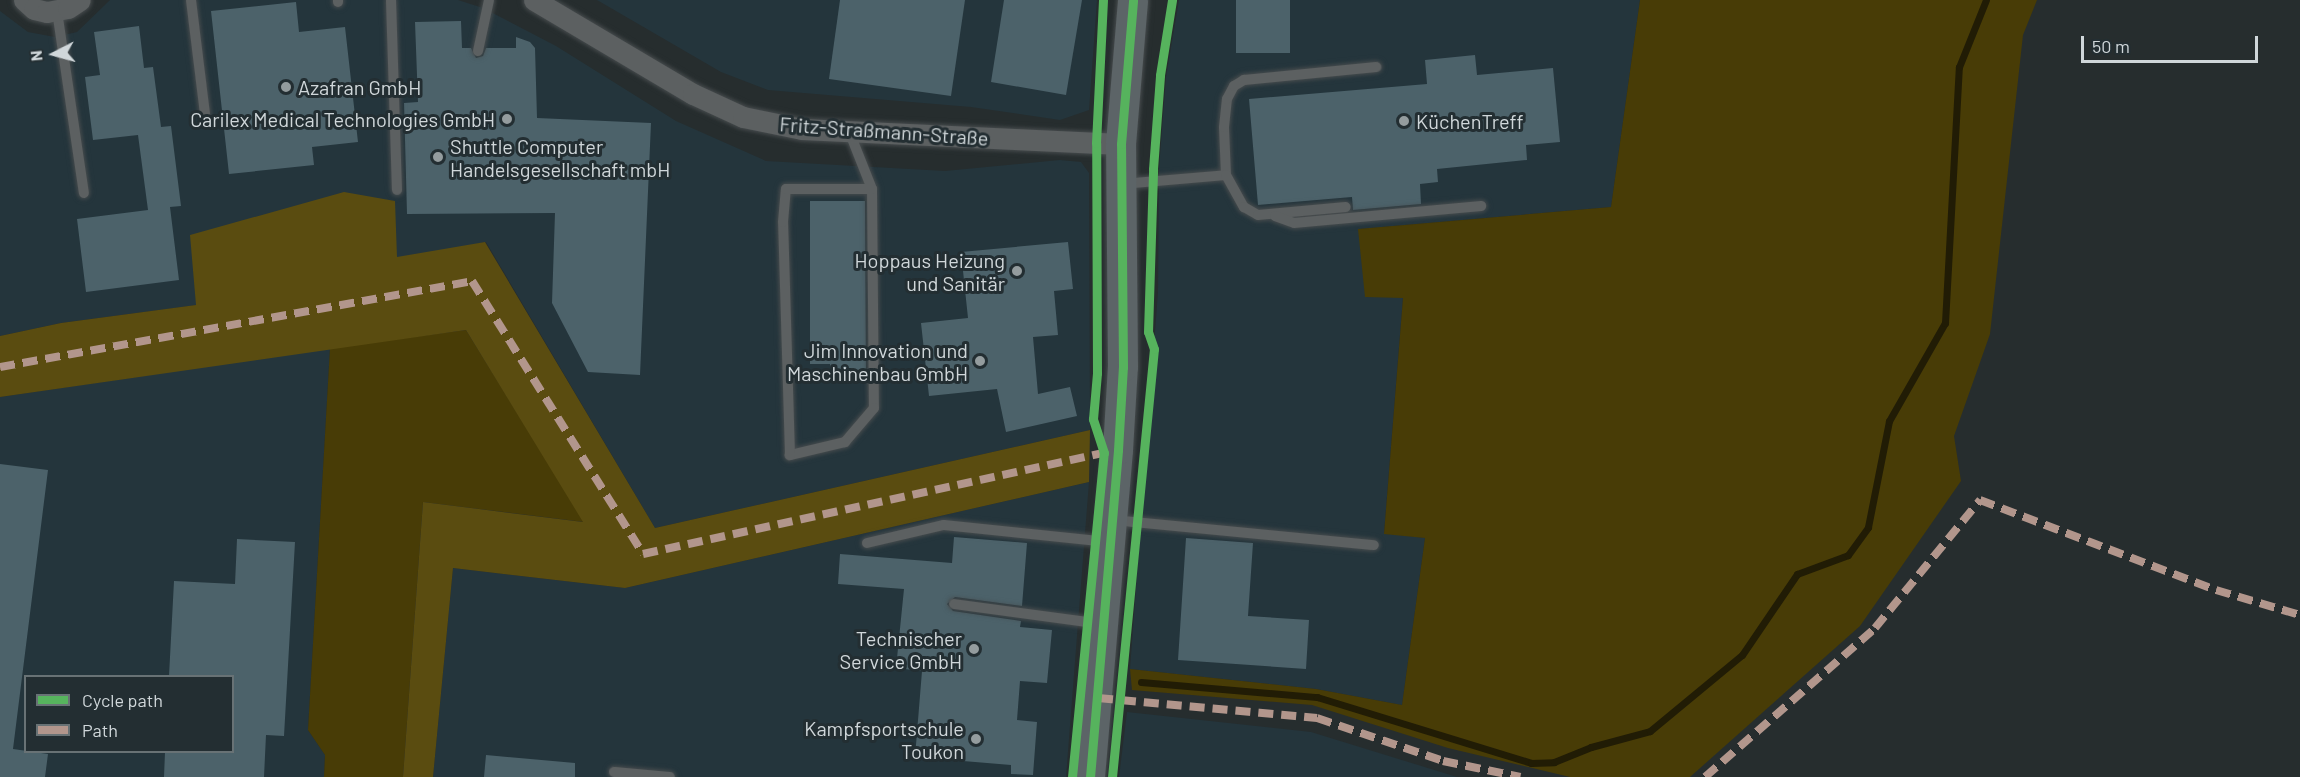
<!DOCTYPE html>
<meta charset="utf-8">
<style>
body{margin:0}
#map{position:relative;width:2300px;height:777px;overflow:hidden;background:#262d2e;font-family:Barlow,sans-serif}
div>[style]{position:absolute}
.built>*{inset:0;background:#24353c}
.green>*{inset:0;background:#483c06}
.forest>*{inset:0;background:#5a4c10}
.stream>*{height:7px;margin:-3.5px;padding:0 3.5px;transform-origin:3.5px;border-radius:3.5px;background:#211c05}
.building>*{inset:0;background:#4c626a;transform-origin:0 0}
.roads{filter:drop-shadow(0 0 2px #464b4d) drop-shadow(0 0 2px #464b4d)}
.lane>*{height:10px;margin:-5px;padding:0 5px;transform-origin:5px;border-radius:5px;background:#5c6061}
.street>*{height:21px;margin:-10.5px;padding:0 10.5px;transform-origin:10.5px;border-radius:10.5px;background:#5c6061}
.secondary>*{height:30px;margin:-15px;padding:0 15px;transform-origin:15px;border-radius:15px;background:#5c6467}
.quiet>*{height:8px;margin-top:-4px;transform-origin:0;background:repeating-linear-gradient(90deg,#b2968c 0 15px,transparent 0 23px)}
.cycleway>*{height:9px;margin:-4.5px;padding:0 4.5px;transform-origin:4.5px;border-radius:4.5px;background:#56b35d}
.dots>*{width:16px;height:16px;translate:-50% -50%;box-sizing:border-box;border:3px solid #232e32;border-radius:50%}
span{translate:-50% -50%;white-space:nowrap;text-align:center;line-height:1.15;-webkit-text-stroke:6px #232e32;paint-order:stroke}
.poi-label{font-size:20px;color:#d0d7da}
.left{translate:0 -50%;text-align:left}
.right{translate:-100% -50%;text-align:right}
.street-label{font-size:20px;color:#d0d7da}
.legend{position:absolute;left:24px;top:675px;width:210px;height:78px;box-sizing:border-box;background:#232e32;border:2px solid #687275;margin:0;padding:8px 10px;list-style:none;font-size:18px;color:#d0d7da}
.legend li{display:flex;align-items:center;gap:12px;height:30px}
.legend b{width:30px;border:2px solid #687275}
.north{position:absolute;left:24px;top:24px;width:60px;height:60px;-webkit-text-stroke:4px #232e32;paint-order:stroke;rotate:264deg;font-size:16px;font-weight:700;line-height:24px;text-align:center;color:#d0d7da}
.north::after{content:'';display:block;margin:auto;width:21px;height:27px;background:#d0d7da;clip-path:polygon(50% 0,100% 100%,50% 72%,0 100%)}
.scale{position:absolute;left:2081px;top:36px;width:177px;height:27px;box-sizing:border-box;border:3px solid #d0d7da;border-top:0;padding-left:8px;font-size:18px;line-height:21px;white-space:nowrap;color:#d0d7da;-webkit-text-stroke:4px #232e32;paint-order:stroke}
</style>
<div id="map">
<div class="built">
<i style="clip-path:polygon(110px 0,458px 0,483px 8px,556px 46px,676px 121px,766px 161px,945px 171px,1060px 160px,1081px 162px,1089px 173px,1090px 430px,655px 528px,486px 242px,197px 305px,61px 323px,0 336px,0 11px,28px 32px,55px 37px,77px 32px)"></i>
<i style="clip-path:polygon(597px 0,1097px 0,1089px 110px,1060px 120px,971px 107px,768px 90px,721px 72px)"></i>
<i style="clip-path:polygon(1179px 0,1640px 0,1611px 207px,1359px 229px,1403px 297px,1384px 533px,1425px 538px,1402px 705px,1316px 689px,1130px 669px,1158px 292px,1159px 169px,1166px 77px)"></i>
<i style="clip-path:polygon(evenodd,330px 348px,308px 730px,325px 755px,324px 777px,0 777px,0 397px,330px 348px,26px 676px,232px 676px,232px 752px,26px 752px,26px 676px)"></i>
<i style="clip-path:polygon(1089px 482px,1066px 777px,433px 777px,453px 568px,625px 588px)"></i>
<i style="clip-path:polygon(1127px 712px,1311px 732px,1457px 777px,1119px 777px)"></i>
</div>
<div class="green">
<i style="clip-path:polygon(1640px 0,2037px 0,2023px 35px,1990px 334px,1954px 436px,1961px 481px,1860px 626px,1690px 777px,1570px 777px,1448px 748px,1312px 705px,1132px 690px,1130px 669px,1316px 689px,1402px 705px,1425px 538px,1384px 534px,1403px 298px,1365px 297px,1358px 229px,1611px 207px)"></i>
<i style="clip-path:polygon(466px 330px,584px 522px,423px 502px,403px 777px,324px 777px,325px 755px,308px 730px,330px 348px)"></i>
</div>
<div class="forest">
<i style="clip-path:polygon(344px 192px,395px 201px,397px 257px,485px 242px,655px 528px,1090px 430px,1089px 482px,625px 588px,453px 568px,433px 777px,403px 777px,423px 502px,583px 522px,466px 330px,0 397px,0 336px,61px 323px,196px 305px,190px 235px)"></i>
</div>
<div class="stream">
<i style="left:1141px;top:682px;width:177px;rotate:4.9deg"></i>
<i style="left:1317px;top:697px;width:224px;rotate:17.1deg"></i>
<i style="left:1531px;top:763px;width:23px;rotate:-2deg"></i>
<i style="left:1554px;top:762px;width:40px;rotate:-22deg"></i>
<i style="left:1591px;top:747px;width:61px;rotate:-15.2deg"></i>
<i style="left:1650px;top:731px;width:119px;rotate:-39.6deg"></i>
<i style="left:1742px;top:655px;width:98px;rotate:-55.8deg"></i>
<i style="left:1797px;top:574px;width:54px;rotate:-20.4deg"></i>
<i style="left:1848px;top:555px;width:34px;rotate:-54deg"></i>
<i style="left:1868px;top:527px;width:108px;rotate:-78.8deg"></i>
<i style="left:1889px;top:421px;width:113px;rotate:-60.3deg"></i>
<i style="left:1945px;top:323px;width:256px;rotate:-86.9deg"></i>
<i style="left:1959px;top:67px;width:72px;rotate:-68.1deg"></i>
</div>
<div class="building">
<i style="clip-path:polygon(840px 0,965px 0,951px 96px,829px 79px)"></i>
<i style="clip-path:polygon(1004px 0,1082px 0,1066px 95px,991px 82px)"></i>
<i style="left:1236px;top:0;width:54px;height:53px"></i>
<i style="clip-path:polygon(296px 2px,299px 32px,345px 27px,358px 142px,312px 147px,314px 165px,229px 174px,211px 11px)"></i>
<i style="clip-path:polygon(461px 21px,462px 48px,471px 48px,476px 58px,483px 56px,486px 48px,516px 48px,516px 37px,530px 42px,535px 48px,537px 118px,651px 123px,640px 375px,588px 372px,552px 303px,555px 213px,407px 214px,404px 103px,418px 102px,415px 22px)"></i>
<i style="clip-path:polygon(139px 26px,144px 68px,153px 67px,161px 127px,171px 126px,181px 206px,170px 207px,179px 280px,86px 292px,77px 219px,148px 210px,138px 135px,93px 140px,85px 77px,100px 75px,94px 32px)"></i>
<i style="clip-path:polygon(1475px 55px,1477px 75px,1553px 68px,1560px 142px,1526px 145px,1527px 160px,1437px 169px,1438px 182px,1420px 184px,1421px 204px,1353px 210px,1352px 197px,1258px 205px,1249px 99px,1427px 84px,1425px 60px)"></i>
<i style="clip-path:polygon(810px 201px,865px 201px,866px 377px,830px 377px,830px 364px,810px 364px)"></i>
<i style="clip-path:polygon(1068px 242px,1073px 289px,1054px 291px,1058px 335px,1033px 337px,1038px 394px,1070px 387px,1077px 416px,1006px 432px,997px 389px,929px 396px,921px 323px,968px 318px,961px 252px)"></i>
<i style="clip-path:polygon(0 464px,48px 470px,13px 749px,48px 754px,45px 777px,0 777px)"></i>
<i style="clip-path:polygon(954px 537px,1027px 543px,1022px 606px,955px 597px,947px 604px,953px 611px,1021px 621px,1020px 627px,1052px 630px,1047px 683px,1020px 681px,1017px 720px,1037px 722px,1033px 775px,1011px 774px,1011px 765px,915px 757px,922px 671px,896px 668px,904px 589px,838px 584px,840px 554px,952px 563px)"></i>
<i style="clip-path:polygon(1186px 538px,1253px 543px,1248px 616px,1309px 620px,1306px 669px,1178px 660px)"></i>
<i style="clip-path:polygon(237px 539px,295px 542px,284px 736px,266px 735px,264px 777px,164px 777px,165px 752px,232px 752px,232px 676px,169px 676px,174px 581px,235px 584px)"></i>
<i style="clip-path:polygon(486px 755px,575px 763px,575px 777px,484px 777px)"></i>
</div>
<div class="roads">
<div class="lane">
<i style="left:191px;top:0;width:115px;rotate:83deg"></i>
<i style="left:391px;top:0;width:190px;rotate:88.2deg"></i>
<i style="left:338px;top:2px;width:2px;rotate:-90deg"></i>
<i style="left:57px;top:11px;width:184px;rotate:81.6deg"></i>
<i style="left:478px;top:51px;width:52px;rotate:-77.8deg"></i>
<i style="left:849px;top:131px;width:62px;rotate:68.4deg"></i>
<i style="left:872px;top:189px;width:219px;rotate:89.5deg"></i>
<i style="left:874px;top:408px;width:45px;rotate:130.5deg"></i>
<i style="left:845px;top:442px;width:57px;rotate:166.7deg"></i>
<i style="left:790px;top:455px;width:233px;rotate:-91.7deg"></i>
<i style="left:783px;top:222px;width:33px;rotate:-85deg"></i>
<i style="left:786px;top:189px;width:86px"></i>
<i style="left:1226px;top:175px;width:48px;rotate:-92.4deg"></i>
<i style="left:1224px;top:127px;width:28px;rotate:-84deg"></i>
<i style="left:1227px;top:99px;width:15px;rotate:-62deg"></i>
<i style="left:1234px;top:86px;width:12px;rotate:-31deg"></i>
<i style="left:1244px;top:80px;width:133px;rotate:-5.6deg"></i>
<i style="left:1122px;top:184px;width:104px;rotate:-4.9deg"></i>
<i style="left:1226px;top:175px;width:37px;rotate:61deg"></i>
<i style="left:1244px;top:207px;width:16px;rotate:30deg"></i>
<i style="left:1258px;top:215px;width:88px;rotate:-5.2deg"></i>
<i style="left:1275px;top:216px;width:20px;rotate:20deg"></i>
<i style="left:1294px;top:223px;width:188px;rotate:-5.2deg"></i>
<i style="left:1113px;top:520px;width:262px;rotate:5.5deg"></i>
<i style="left:867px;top:543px;width:79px;rotate:-13.2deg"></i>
<i style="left:944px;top:525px;width:165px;rotate:5.9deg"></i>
<i style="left:954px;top:604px;width:148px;rotate:7.7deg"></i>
<i style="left:614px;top:772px;width:56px;rotate:5.1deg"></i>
</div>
<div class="street">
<i style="left:24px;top:0;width:13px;rotate:42deg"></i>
<i style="left:34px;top:9px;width:13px;rotate:13deg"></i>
<i style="left:47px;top:12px;width:21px;rotate:-11deg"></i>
<i style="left:68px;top:8px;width:14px;rotate:-34deg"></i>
<i style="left:534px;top:0;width:185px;rotate:30.6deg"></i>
<i style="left:693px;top:94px;width:55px;rotate:24.7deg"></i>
<i style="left:743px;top:117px;width:60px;rotate:11.5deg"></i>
<i style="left:802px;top:129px;width:319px;rotate:2.7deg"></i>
</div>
<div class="secondary">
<i style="left:1090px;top:777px;width:328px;rotate:-85.1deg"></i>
<i style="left:1118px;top:450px;width:83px;rotate:-86.6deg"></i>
<i style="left:1123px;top:367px;width:223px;rotate:-90.5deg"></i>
<i style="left:1121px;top:144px;width:144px;rotate:-85.2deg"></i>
</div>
</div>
<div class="quiet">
<i style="left:0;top:367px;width:480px;rotate:-10.3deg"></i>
<i style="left:472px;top:281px;width:322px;rotate:57.9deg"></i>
<i style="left:643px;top:554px;width:476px;rotate:-12.4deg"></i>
<i style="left:1098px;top:698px;width:220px;rotate:5.2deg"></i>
<i style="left:1317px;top:718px;width:133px;rotate:18.8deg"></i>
<i style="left:1443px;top:761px;width:79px;rotate:11.7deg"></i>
<i style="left:1705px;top:777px;width:226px;rotate:-41.2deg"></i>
<i style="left:1875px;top:628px;width:166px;rotate:-50.6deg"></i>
<i style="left:1980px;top:500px;width:253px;rotate:20.9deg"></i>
<i style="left:2216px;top:590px;width:88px;rotate:16.6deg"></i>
</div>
<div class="cycleway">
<i style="left:1072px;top:777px;width:326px;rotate:-84.4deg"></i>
<i style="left:1104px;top:453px;width:36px;rotate:-108deg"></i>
<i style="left:1093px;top:419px;width:46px;rotate:-85deg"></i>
<i style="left:1097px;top:373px;width:230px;rotate:-90.2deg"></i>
<i style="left:1096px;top:143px;width:143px;rotate:-87.2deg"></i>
<i style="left:1090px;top:777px;width:328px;rotate:-85.1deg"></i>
<i style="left:1118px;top:450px;width:83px;rotate:-86.6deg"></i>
<i style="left:1123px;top:367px;width:223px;rotate:-90.5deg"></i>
<i style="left:1121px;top:144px;width:144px;rotate:-85.2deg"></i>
<i style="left:1112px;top:777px;width:430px;rotate:-84.4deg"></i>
<i style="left:1154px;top:349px;width:18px;rotate:-109deg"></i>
<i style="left:1148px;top:332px;width:163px;rotate:-88.2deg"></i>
<i style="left:1153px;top:169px;width:94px;rotate:-85.7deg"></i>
<i style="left:1160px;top:75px;width:76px;rotate:-80.9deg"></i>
</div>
<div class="dots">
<i style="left:286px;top:87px;background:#949c9e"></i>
<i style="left:507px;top:119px;background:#949c9e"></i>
<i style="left:1404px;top:121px;background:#949c9e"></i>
<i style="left:438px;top:157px;background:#949c9e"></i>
<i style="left:1017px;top:271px;background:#949c9e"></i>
<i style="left:980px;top:361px;background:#949c9e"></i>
<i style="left:974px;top:649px;background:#949c9e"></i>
<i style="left:976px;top:739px;background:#949c9e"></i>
</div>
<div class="poi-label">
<span class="left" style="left:298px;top:87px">Azafran GmbH</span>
<span class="right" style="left:495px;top:119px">Carilex Medical Technologies GmbH</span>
<span class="left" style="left:1416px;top:121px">KüchenTreff</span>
<span class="left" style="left:450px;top:158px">Shuttle Computer<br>Handelsgesellschaft mbH</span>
<span class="right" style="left:1005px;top:272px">Hoppaus Heizung<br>und Sanitär</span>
<span class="right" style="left:968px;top:362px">Jim Innovation und<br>Maschinenbau GmbH</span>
<span class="right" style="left:962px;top:650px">Technischer<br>Service GmbH</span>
<span class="right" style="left:964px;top:740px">Kampfsportschule<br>Toukon</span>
</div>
<div class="street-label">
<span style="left:884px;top:131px;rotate:4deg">Fritz-Straßmann-Straße</span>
</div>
<ul class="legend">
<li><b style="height:8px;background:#56b35d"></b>Cycle path</li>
<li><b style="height:8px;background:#b2968c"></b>Path</li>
</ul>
<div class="north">N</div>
<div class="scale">50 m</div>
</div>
